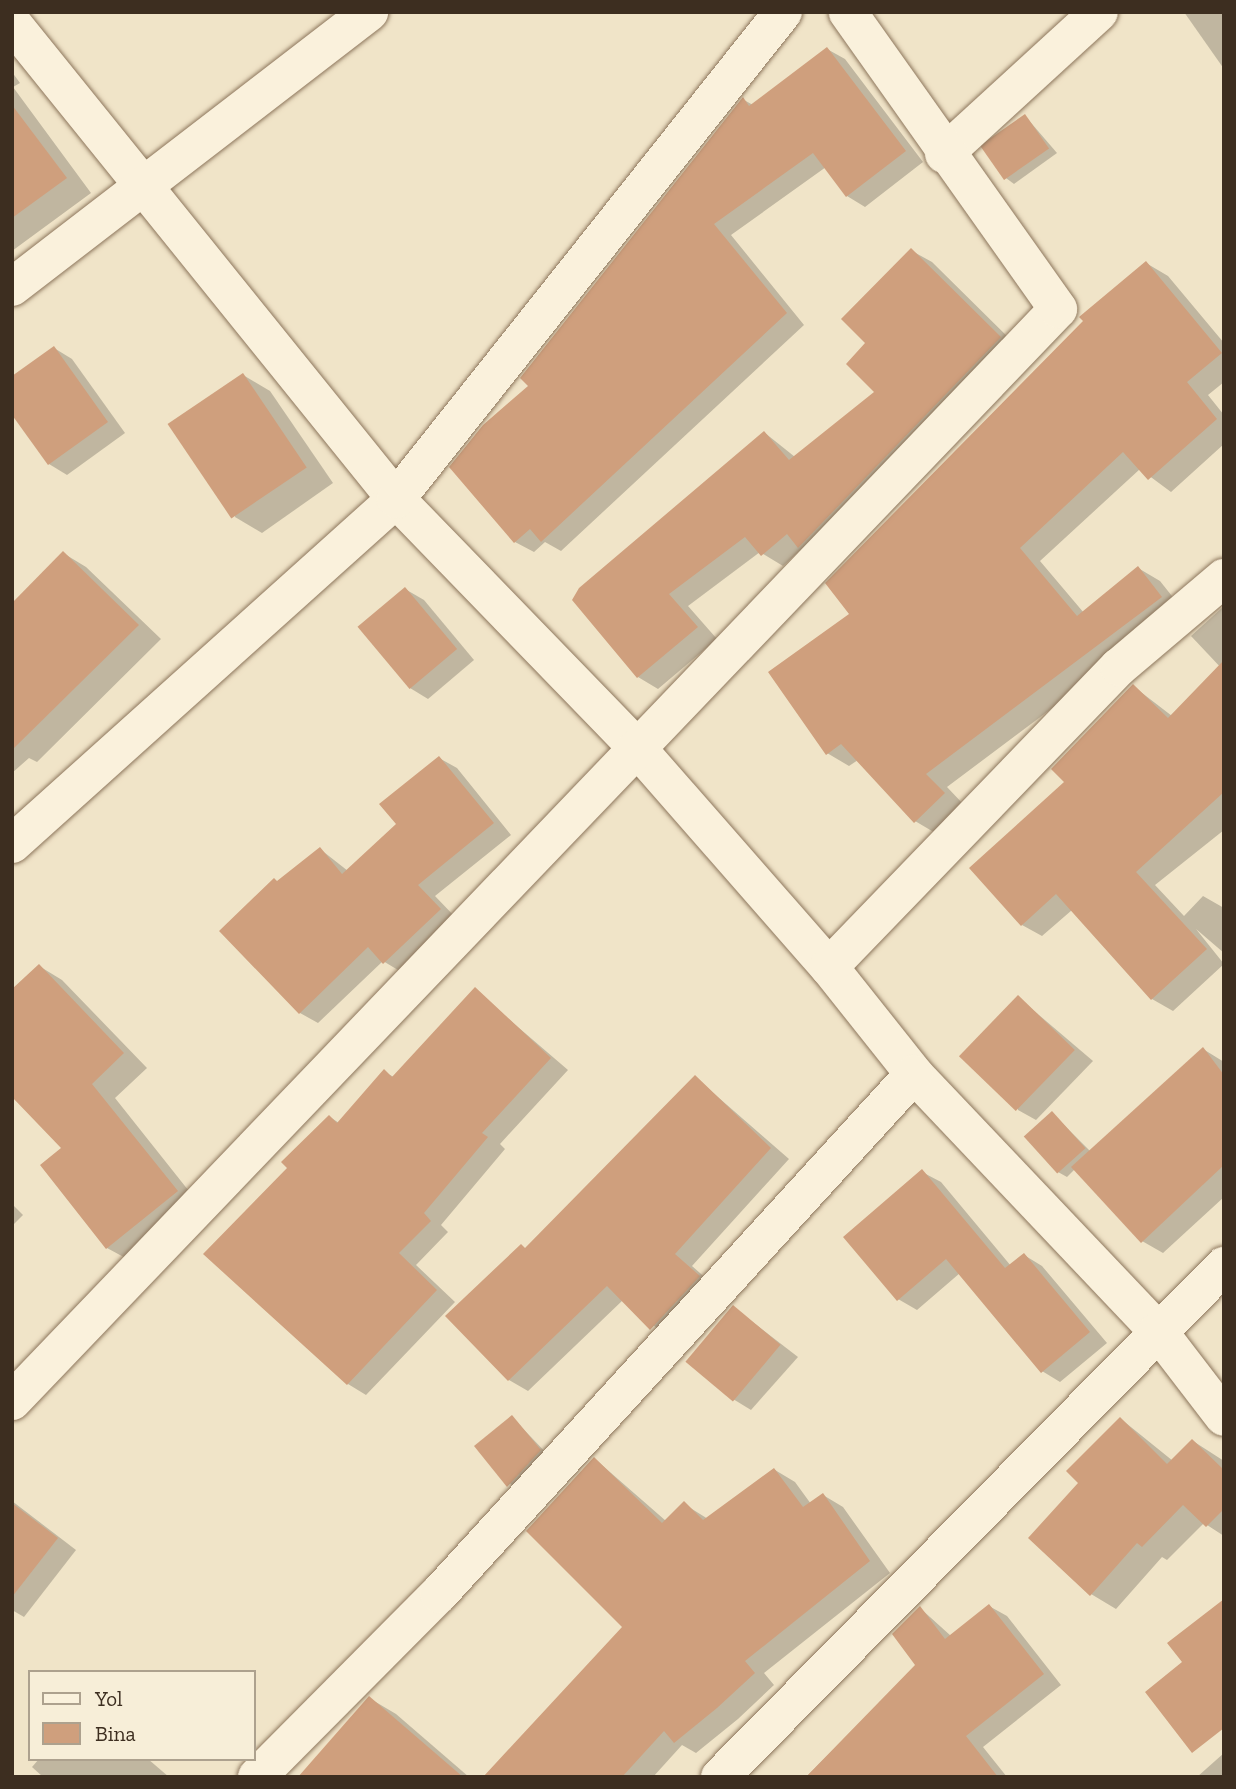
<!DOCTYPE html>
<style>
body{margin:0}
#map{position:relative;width:1236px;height:1789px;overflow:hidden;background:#f0e4c8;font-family:"Zilla Slab",serif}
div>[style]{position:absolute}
.shadow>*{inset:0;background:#0003}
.building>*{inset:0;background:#cf9f7d;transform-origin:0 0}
.roads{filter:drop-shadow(0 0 2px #8d765c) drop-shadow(0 0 2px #8d765c)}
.minor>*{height:38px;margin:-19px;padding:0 19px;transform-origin:19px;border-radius:19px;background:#faf1dc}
span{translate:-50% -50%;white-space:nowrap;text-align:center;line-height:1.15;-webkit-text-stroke:7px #f7eed8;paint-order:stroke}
.frame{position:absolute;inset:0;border:14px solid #3d2e20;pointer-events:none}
.legend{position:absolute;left:28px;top:1670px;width:228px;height:91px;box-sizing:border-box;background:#f7eed8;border:2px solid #ada18e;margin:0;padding:9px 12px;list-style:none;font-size:21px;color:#3d2e20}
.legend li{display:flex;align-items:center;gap:14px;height:35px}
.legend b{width:35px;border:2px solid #ada18e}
</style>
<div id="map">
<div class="shadow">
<i style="clip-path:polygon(1184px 12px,1224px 12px,1224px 69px)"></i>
<i style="clip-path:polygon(827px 49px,845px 59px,923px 162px,865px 207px,847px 196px,826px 167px,731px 235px,804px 325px,561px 551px,545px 542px,534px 552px,515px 542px,531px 386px,744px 100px,753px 105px)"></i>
<i style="clip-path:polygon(12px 72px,20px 83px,13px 87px,91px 193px,12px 251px)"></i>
<i style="clip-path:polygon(1026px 117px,1057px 153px,1014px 184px,1006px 178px)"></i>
<i style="clip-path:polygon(912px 251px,932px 262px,1020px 349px,783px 566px,760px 552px,688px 606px,717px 639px,658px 689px,638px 677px,575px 600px,765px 433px,795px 457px,877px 392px,868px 343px)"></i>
<i style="clip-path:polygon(1146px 263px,1168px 276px,1224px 343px,1224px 382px,1208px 395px,1224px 415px,1224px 444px,1171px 492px,1140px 469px,1040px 561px,1084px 613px,1138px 568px,1160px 581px,1183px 610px,947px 787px,965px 806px,937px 834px,915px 821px,858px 760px,849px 766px,827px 753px,852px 614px)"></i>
<i style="clip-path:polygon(54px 348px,72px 359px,125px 433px,67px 475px,49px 464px)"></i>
<i style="clip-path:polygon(243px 375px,270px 391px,333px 483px,262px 533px,235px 517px)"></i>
<i style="clip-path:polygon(63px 553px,86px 567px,161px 639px,37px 762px,29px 758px,12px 773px,12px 605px)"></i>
<i style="clip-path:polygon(405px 589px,424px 600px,474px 660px,428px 699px,410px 688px)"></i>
<i style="clip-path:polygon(1224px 606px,1224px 671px,1191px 636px)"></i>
<i style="clip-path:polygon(1133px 686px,1172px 716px,1224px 690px,1224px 830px,1155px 885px,1184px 916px,1203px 896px,1224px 908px,1224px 953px,1196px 929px,1224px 964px,1173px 1011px,1152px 999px,1072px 910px,1042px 936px,1022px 925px,1067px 782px)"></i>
<i style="clip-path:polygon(439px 758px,457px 768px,511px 835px,435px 896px,458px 920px,403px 973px,383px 961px,318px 1023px,300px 1013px,279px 883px,320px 849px,348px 871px,398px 824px)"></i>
<i style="clip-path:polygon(39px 966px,62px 980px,147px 1068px,115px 1098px,200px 1205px,131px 1261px,107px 1248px,64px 1148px)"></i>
<i style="clip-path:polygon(475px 990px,568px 1070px,500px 1144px,505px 1149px,441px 1225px,448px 1232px,416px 1265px,455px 1302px,366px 1395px,348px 1384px,290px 1168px,330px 1117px,339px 1123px,384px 1072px,394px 1077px)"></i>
<i style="clip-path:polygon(1019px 998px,1093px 1061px,1036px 1120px,1018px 1110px)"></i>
<i style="clip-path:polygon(1203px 1049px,1224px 1062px,1224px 1197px,1163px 1253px,1142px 1241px,1075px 1169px,1067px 1177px,1058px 1172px,1052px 1113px,1091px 1152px)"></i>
<i style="clip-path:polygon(695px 1077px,789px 1159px,692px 1266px,717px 1288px,670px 1339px,623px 1300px,528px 1391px,509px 1380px,448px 1316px,527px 1249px)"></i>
<i style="clip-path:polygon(922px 1172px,941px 1182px,1011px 1266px,1024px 1255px,1042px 1266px,1107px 1343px,1060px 1382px,1042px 1371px,960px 1273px,917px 1310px,898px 1299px)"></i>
<i style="clip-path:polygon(12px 1204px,23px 1215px,12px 1226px)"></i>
<i style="clip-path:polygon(733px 1307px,798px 1357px,751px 1410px,733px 1399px)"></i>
<i style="clip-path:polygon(512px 1417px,549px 1456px,517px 1491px,477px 1446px)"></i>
<i style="clip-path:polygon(1121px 1419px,1173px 1461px,1193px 1441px,1224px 1461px,1224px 1536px,1204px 1523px,1167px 1560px,1162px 1557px,1116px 1609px,1091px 1594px,1080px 1483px)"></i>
<i style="clip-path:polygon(595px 1459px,666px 1521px,684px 1504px,708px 1519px,775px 1470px,795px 1482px,811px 1504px,823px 1495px,843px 1507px,890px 1573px,764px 1673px,774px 1685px,738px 1719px,696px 1753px,682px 1745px,653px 1777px,486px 1777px,625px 1627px)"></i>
<i style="clip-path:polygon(12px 1501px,76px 1550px,24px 1617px,12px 1610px)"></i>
<i style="clip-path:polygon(989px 1606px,1007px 1616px,1061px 1685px,983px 1747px,1007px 1777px,806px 1777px,917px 1665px,920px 1608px,951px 1636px)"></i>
<i style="clip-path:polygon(369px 1698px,396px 1714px,469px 1777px,300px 1777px)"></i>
<i style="clip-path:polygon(1224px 1753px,1224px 1777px,1197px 1777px)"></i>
<i style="clip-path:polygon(39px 1759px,148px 1759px,169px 1777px,43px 1777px,32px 1767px)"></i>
</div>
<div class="building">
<i style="clip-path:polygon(827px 47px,906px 151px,846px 197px,813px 153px,714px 224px,787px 313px,541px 542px,530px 529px,514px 543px,449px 467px,483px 425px,528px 386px,520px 378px,743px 97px,749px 106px)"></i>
<i style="clip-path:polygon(12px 105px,67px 178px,12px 218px)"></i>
<i style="left:1025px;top:114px;width:42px;height:55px;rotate:55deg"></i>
<i style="clip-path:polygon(911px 248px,1001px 337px,798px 548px,787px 534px,761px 556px,745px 537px,669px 594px,698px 627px,637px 678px,572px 600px,579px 588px,764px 431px,789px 460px,874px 392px,846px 364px,865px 343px,841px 319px)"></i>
<i style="clip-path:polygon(1146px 261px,1222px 353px,1187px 382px,1217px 419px,1148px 480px,1123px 452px,1020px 548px,1077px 616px,1138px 566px,1162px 597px,926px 774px,945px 793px,914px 823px,841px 744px,826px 755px,768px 672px,849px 614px,825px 583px,1083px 321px,1079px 317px)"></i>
<i style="clip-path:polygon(54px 346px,108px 422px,48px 465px,12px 415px,12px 376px)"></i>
<i style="left:243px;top:373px;width:114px;height:91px;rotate:56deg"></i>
<i style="clip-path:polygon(63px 551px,139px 625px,12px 750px,12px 603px)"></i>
<i style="left:405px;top:587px;width:81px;height:62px;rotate:50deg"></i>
<i style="clip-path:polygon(1224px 660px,1224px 792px,1136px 872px,1207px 949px,1151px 1000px,1056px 894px,1021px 926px,969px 868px,1064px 782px,1051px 769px,1133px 684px,1168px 718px)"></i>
<i style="clip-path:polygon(439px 756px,494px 823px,418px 885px,441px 909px,383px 964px,368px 947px,299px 1014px,219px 931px,274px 878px,277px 881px,320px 847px,342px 874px,396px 824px,379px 804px)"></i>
<i style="clip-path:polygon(39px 964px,124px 1053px,92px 1084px,178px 1191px,106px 1249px,40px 1165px,61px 1148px,12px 1097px,12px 989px)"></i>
<i style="clip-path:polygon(475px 987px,551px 1058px,482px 1133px,488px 1137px,424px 1213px,431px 1221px,399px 1253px,437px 1290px,347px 1385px,203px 1254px,287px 1168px,281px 1162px,329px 1115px,337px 1123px,384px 1069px,392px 1077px)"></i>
<i style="left:1018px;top:995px;width:79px;height:85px;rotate:44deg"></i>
<i style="clip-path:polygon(1203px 1047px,1224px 1075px,1224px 1165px,1141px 1243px,1071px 1167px)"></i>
<i style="clip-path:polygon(695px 1075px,771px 1148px,675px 1254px,700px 1276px,650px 1330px,607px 1286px,508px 1381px,445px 1316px,521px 1244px,525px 1248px)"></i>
<i style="left:1052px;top:1111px;width:50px;height:38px;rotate:48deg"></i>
<i style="clip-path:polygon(922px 1169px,1005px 1268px,1024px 1253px,1090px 1332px,1041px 1373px,946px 1259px,897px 1301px,843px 1237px)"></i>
<i style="left:733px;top:1305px;width:62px;height:74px;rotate:40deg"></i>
<i style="clip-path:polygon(512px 1415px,541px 1450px,507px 1487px,474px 1446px)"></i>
<i style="clip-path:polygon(1120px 1417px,1167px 1464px,1192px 1439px,1224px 1470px,1224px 1509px,1206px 1527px,1183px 1505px,1142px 1547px,1137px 1543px,1090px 1596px,1028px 1538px,1078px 1483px,1066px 1471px)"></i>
<i style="clip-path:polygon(594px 1457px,662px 1523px,684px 1501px,703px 1520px,774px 1468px,803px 1507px,823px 1493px,870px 1561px,745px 1661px,755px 1673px,717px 1708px,674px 1743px,664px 1731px,622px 1777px,483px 1777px,622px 1627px,526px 1531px)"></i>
<i style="clip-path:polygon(12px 1503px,58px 1538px,12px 1597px)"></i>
<i style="clip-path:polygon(1224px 1599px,1224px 1728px,1192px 1753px,1145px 1692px,1182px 1662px,1167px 1643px)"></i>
<i style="clip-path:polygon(989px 1604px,1044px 1674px,966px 1736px,998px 1777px,806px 1777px,915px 1665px,892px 1634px,920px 1606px,945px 1639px)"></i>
<i style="clip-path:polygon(369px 1696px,463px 1777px,298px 1777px)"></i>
</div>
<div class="roads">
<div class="minor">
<i style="left:12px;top:23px;width:612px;rotate:51.11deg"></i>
<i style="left:396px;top:499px;width:347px;rotate:45.9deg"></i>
<i style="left:637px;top:748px;width:291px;rotate:48.8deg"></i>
<i style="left:829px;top:967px;width:137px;rotate:51.5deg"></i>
<i style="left:914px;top:1074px;width:354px;rotate:46.5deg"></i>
<i style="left:1158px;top:1331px;width:108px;rotate:52.5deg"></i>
<i style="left:944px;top:154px;width:210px;rotate:-42.5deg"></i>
<i style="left:12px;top:287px;width:451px;rotate:-37.6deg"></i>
<i style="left:12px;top:844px;width:516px;rotate:-41.94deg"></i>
<i style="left:396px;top:499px;width:622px;rotate:-51.53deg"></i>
<i style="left:829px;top:967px;width:417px;rotate:-46deg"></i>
<i style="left:1119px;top:667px;width:138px;rotate:-40.3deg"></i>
<i style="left:12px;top:1401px;width:1512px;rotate:-46.23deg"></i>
<i style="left:1058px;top:309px;width:364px;rotate:-125.3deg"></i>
<i style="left:257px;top:1777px;width:258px;rotate:-45.2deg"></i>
<i style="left:439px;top:1594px;width:704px;rotate:-47.59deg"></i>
<i style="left:720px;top:1777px;width:718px;rotate:-45.4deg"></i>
</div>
</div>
<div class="frame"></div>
<ul class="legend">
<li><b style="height:9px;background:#faf1dc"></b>Yol</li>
<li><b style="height:19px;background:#cf9f7d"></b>Bina</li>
</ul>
</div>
